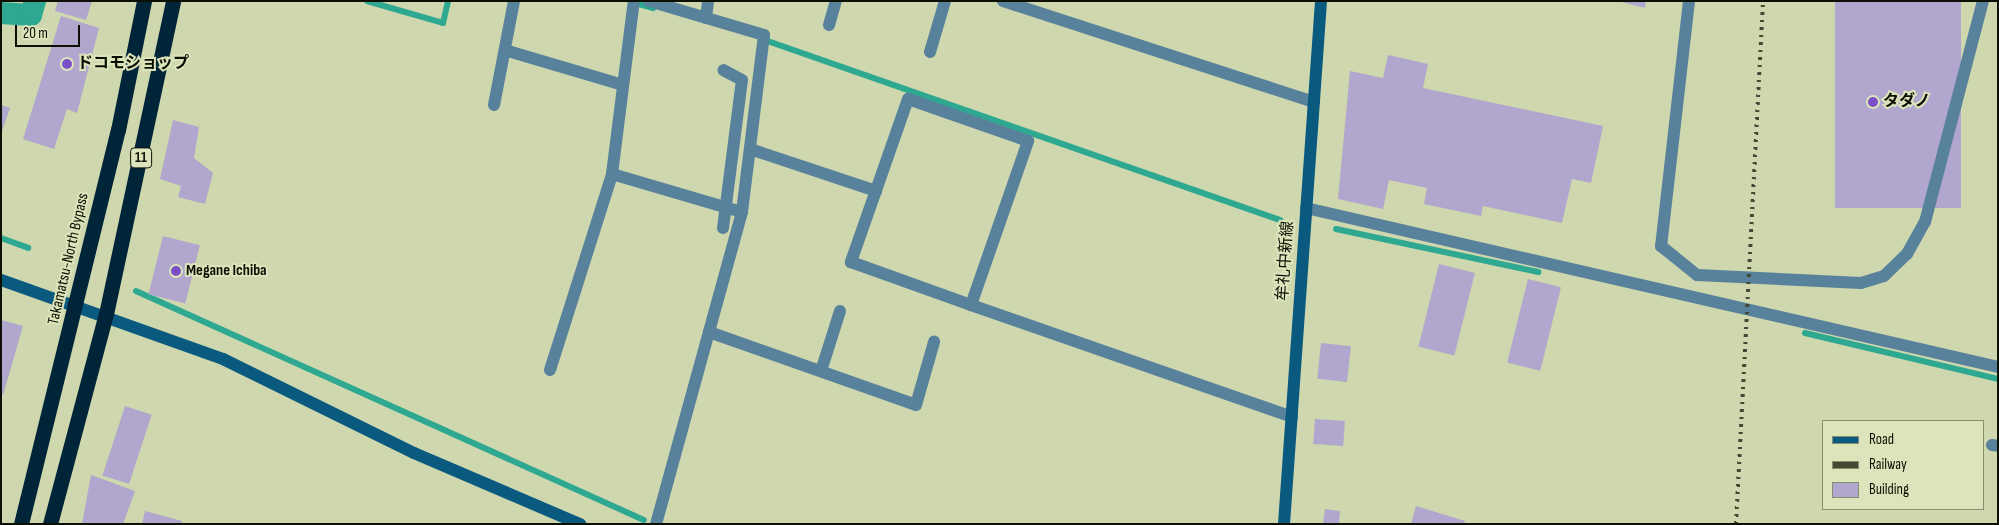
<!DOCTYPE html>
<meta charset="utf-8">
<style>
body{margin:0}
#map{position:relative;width:1999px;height:525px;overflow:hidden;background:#ced7ad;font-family:"Sofia Sans Condensed","Noto Sans JP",sans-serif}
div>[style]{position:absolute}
.stream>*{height:6px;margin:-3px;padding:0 3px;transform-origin:3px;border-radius:3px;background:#2ea891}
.canal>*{height:22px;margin:-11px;padding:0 11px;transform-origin:11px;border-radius:11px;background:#2ea891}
.building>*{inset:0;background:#b1a6cd;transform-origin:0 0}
.street>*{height:12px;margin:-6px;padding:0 6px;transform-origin:6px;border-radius:6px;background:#58829c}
.secondary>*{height:12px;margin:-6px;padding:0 6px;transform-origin:6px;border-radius:6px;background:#0a5a80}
.highway>*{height:15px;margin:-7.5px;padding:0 7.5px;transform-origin:7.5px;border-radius:7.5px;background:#002438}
.rail>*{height:4px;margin-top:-2px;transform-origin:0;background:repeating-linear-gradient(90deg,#444934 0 2.5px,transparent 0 7.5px)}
.dots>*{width:14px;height:14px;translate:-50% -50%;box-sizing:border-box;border:2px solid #dbe4ba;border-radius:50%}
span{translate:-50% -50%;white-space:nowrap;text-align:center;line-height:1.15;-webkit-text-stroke:4px #dbe4ba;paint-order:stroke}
.shield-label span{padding:1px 4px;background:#dbe4ba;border:1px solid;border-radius:4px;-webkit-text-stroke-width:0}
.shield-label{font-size:15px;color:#0c0f03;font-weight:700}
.poi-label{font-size:16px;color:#0c0f03;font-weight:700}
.left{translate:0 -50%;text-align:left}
.street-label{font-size:16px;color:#0c0f03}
.frame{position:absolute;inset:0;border:2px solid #0c0f03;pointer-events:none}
.legend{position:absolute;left:1822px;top:420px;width:162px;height:90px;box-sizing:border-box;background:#dbe4ba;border:1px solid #888f71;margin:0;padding:6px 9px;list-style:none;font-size:15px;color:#0c0f03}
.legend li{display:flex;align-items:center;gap:10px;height:25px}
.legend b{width:25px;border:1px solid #888f71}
.scale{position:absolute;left:15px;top:25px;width:65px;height:22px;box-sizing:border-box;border:2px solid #0c0f03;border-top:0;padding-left:6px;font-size:15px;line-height:18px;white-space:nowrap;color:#0c0f03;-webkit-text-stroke:4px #dbe4ba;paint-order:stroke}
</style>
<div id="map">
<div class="stream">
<i style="left:367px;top:1px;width:79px;rotate:16.1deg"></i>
<i style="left:443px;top:23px;width:23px;rotate:-77deg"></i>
<i style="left:632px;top:2px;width:22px;rotate:16deg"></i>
<i style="left:762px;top:39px;width:549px;rotate:19.26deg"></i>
<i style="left:1336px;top:229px;width:207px;rotate:12deg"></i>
<i style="left:1px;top:238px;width:29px;rotate:20deg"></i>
<i style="left:136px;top:291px;width:557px;rotate:24.27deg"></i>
<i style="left:1805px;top:333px;width:198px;rotate:13.4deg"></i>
</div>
<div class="canal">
<i style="left:1px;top:13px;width:30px;rotate:4deg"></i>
<i style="left:31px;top:15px;width:15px;rotate:-74deg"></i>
</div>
<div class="building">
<i style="clip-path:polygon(58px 1px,92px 1px,86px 20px,55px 11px)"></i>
<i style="clip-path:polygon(1618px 1px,1646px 1px,1645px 8px)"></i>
<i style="left:1835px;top:1px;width:126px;height:207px"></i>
<i style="clip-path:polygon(61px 16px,99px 28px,77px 113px,67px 109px,54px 149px,23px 139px)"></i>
<i style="clip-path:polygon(1388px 55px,1428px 64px,1423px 88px,1603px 126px,1591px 183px,1572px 179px,1562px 223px,1483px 206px,1481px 216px,1424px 204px,1427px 188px,1389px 180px,1383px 209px,1338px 199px,1350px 71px,1383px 78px)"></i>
<i style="clip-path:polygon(1px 105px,10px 108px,2px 131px,1px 131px)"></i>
<i style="clip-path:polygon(173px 120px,199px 127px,194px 158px,213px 173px,205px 204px,178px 197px,181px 186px,160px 179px)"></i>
<i style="left:163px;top:236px;width:38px;height:60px;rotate:14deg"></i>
<i style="left:1439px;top:264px;width:37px;height:85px;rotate:14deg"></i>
<i style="left:1528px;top:279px;width:34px;height:86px;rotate:14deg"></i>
<i style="clip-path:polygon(1px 320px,23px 326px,3px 395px,1px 394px)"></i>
<i style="left:1321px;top:343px;width:30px;height:36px;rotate:6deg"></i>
<i style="left:125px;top:406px;width:28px;height:73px;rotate:18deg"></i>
<i style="left:1315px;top:419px;width:30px;height:25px;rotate:4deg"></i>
<i style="clip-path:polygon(91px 475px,135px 491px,123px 524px,82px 524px)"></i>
<i style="clip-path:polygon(1416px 506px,1465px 521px,1464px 524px,1411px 524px)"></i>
<i style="clip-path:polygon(1325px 509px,1340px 511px,1339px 524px,1323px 524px)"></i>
<i style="clip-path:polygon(145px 511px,182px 521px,181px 524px,142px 524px)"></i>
</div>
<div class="street">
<i style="left:649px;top:1px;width:120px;rotate:16.5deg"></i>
<i style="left:764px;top:35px;width:178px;rotate:97.1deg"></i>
<i style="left:742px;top:212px;width:324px;rotate:105.4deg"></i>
<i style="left:1003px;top:1px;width:327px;rotate:18deg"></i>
<i style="left:1689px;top:1px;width:247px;rotate:96.5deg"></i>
<i style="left:1661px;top:246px;width:46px;rotate:38.9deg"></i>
<i style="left:1697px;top:275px;width:164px;rotate:2.8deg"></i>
<i style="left:1861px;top:283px;width:24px;rotate:-17deg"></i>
<i style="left:1884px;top:276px;width:32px;rotate:-44deg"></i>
<i style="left:1907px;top:254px;width:37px;rotate:-61deg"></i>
<i style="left:1925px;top:222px;width:228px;rotate:-75.3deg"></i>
<i style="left:706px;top:18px;width:17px;rotate:-83deg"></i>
<i style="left:829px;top:25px;width:25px;rotate:-74deg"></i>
<i style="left:505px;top:50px;width:123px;rotate:16.5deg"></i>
<i style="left:930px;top:52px;width:53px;rotate:-73.6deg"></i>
<i style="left:494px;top:105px;width:106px;rotate:-79.1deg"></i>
<i style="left:750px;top:149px;width:133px;rotate:18.4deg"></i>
<i style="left:612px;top:174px;width:174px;rotate:-82.8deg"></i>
<i style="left:1306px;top:208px;width:710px;rotate:12.94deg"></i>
<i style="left:723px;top:228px;width:149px;rotate:-82.7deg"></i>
<i style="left:742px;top:80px;width:21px;rotate:-152deg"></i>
<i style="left:971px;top:305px;width:174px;rotate:-70.8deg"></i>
<i style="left:1028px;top:141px;width:127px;rotate:-160.7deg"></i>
<i style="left:908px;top:99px;width:173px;rotate:109.3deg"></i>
<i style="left:851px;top:262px;width:127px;rotate:19.7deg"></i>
<i style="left:971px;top:305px;width:340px;rotate:19.2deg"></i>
<i style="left:709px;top:332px;width:219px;rotate:19.4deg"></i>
<i style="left:916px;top:405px;width:66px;rotate:-74.1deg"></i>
<i style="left:550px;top:370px;width:206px;rotate:-72.4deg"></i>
<i style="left:612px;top:174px;width:135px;rotate:16.3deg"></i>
<i style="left:821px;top:371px;width:63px;rotate:-72.4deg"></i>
<i style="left:1992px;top:445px;width:6px;rotate:9deg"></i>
</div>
<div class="secondary">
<i style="left:1px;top:280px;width:236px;rotate:19.6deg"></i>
<i style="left:223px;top:359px;width:213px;rotate:26.2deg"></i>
<i style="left:414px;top:453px;width:181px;rotate:23.2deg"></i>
<i style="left:1284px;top:524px;width:524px;rotate:-85.95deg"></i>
</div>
<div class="highway">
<i style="left:21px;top:524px;width:406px;rotate:-76.2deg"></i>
<i style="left:118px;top:130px;width:132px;rotate:-78.6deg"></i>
<i style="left:50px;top:524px;width:217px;rotate:-75.1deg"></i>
<i style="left:106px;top:314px;width:320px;rotate:-77.9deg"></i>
</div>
<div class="rail">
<i style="left:1736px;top:524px;width:524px;rotate:-87.04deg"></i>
</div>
<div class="dots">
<i style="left:67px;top:64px;background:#7c4fc8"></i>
<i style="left:1873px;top:102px;background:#7c4fc8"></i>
<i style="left:176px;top:271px;background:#7c4fc8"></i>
</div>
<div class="shield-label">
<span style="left:141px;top:158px">11</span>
</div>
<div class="poi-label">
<span class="left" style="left:77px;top:64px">ドコモショップ</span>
<span class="left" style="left:1883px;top:102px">タダノ</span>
<span class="left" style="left:186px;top:271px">Megane Ichiba</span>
</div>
<div class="street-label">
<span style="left:69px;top:259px;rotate:-77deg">Takamatsu-North Bypass</span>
<span style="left:1286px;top:261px;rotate:-86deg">牟礼中新線</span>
</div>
<div class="frame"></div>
<ul class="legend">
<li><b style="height:6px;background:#0a5a80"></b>Road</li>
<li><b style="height:6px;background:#444934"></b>Railway</li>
<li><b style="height:14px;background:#b1a6cd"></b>Building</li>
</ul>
<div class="scale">20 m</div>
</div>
